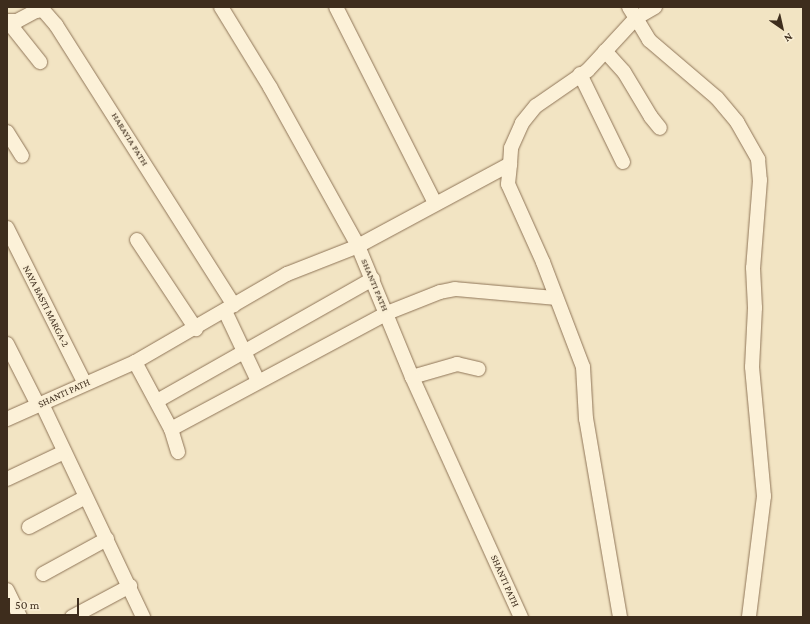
<!DOCTYPE html>
<style>
body{margin:0}
#map{position:relative;width:810px;height:624px;overflow:hidden;background:#f2e4c3;font-family:"Crimson Pro",serif}
div>[style]{position:absolute}
.roads{filter:drop-shadow(0 0 1px #8f7558) drop-shadow(0 0 1px #8f7558)}
.minor>*{height:14px;margin:-7px;padding:0 7px;transform-origin:7px;border-radius:7px;background:#fcf1d8}
span{translate:-50% -50%;white-space:nowrap;text-align:center;line-height:1.15;-webkit-text-stroke:3.5px #f9eed4;paint-order:stroke}
.street-label{font-size:10px;color:#3e2d1d}
.frame{position:absolute;inset:0;border:8px solid #3e2d1d;pointer-events:none}
.north{position:absolute;left:762px;top:8px;width:40px;height:40px;-webkit-text-stroke:3px #f9eed4;paint-order:stroke;rotate:146deg;font-size:11px;font-weight:700;line-height:16px;text-align:center;color:#3e2d1d}
.north::after{content:'';display:block;margin:auto;width:14px;height:18px;background:#3e2d1d;clip-path:polygon(50% 0,100% 100%,50% 72%,0 100%)}
.scale{position:absolute;left:8px;top:598px;width:71px;height:18px;box-sizing:border-box;border:2px solid #3e2d1d;border-top:0;padding-left:5px;font-size:12px;line-height:14px;white-space:nowrap;color:#3e2d1d;-webkit-text-stroke:3px #f9eed4;paint-order:stroke}
</style>
<div id="map">
<div class="roads">
<div class="minor">
<i style="left:221px;top:7px;width:94px;rotate:58.5deg"></i>
<i style="left:270px;top:87px;width:182px;rotate:61deg"></i>
<i style="left:358px;top:246px;width:173px;rotate:-28.3deg"></i>
<i style="left:336px;top:7px;width:220px;rotate:63.2deg"></i>
<i style="left:629px;top:7px;width:13px;rotate:58deg"></i>
<i style="left:636px;top:18px;width:26px;rotate:59deg"></i>
<i style="left:649px;top:40px;width:89px;rotate:40.5deg"></i>
<i style="left:717px;top:98px;width:31px;rotate:50deg"></i>
<i style="left:737px;top:122px;width:43px;rotate:60.4deg"></i>
<i style="left:758px;top:159px;width:21px;rotate:85deg"></i>
<i style="left:760px;top:180px;width:88px;rotate:94.5deg"></i>
<i style="left:753px;top:268px;width:40px;rotate:87.1deg"></i>
<i style="left:755px;top:308px;width:59px;rotate:92.9deg"></i>
<i style="left:752px;top:367px;width:130px;rotate:84.7deg"></i>
<i style="left:764px;top:496px;width:122px;rotate:97.1deg"></i>
<i style="left:7px;top:21px;width:10px"></i>
<i style="left:17px;top:21px;width:21px;rotate:-28deg"></i>
<i style="left:36px;top:11px;width:7px;rotate:-8deg"></i>
<i style="left:43px;top:10px;width:20px;rotate:49deg"></i>
<i style="left:56px;top:25px;width:332px;rotate:57.6deg"></i>
<i style="left:9px;top:23px;width:50px;rotate:51.5deg"></i>
<i style="left:605px;top:51px;width:28px;rotate:48deg"></i>
<i style="left:624px;top:72px;width:52px;rotate:59deg"></i>
<i style="left:651px;top:117px;width:14px;rotate:51deg"></i>
<i style="left:580px;top:74px;width:98px;rotate:64deg"></i>
<i style="left:7px;top:132px;width:28px;rotate:58deg"></i>
<i style="left:7px;top:228px;width:174px;rotate:63.4deg"></i>
<i style="left:137px;top:240px;width:107px;rotate:56.5deg"></i>
<i style="left:225px;top:311px;width:77px;rotate:64.8deg"></i>
<i style="left:7px;top:344px;width:68px;rotate:63.1deg"></i>
<i style="left:135px;top:362px;width:76px;rotate:61.8deg"></i>
<i style="left:171px;top:429px;width:24px;rotate:73deg"></i>
<i style="left:412px;top:377px;width:47px;rotate:-16.1deg"></i>
<i style="left:457px;top:364px;width:22px;rotate:13deg"></i>
<i style="left:157px;top:401px;width:248px;rotate:-29.5deg"></i>
<i style="left:42px;top:404px;width:236px;rotate:64.6deg"></i>
<i style="left:7px;top:419px;width:140px;rotate:-24deg"></i>
<i style="left:135px;top:362px;width:176px;rotate:-30.1deg"></i>
<i style="left:287px;top:274px;width:76px;rotate:-21.5deg"></i>
<i style="left:358px;top:246px;width:142px;rotate:67.6deg"></i>
<i style="left:412px;top:377px;width:264px;rotate:65.6deg"></i>
<i style="left:171px;top:429px;width:245px;rotate:-28.2deg"></i>
<i style="left:387px;top:313px;width:57px;rotate:-21.6deg"></i>
<i style="left:440px;top:292px;width:15px;rotate:-11deg"></i>
<i style="left:455px;top:289px;width:101px;rotate:5.1deg"></i>
<i style="left:7px;top:479px;width:63px;rotate:-25.3deg"></i>
<i style="left:29px;top:527px;width:64px;rotate:-27.8deg"></i>
<i style="left:43px;top:574px;width:73px;rotate:-28.7deg"></i>
<i style="left:7px;top:590px;width:30px;rotate:64deg"></i>
<i style="left:72px;top:617px;width:66px;rotate:-28.1deg"></i>
<i style="left:620px;top:617px;width:201px;rotate:-99.7deg"></i>
<i style="left:586px;top:419px;width:52px;rotate:-93.3deg"></i>
<i style="left:583px;top:367px;width:112px;rotate:-110.9deg"></i>
<i style="left:543px;top:262px;width:85px;rotate:-114.2deg"></i>
<i style="left:508px;top:184px;width:20px;rotate:-84deg"></i>
<i style="left:510px;top:164px;width:16px;rotate:-86deg"></i>
<i style="left:511px;top:148px;width:27px;rotate:-66deg"></i>
<i style="left:522px;top:123px;width:22px;rotate:-51deg"></i>
<i style="left:536px;top:106px;width:63px;rotate:-34.7deg"></i>
<i style="left:588px;top:70px;width:71px;rotate:-47.3deg"></i>
<i style="left:636px;top:18px;width:22px;rotate:-30deg"></i>
</div>
</div>
<div class="street-label">
<span style="left:130px;top:139px;rotate:58deg">HARAYIA PATH</span>
<span style="left:375px;top:285px;rotate:67deg">SHANTI PATH</span>
<span style="left:46px;top:306px;rotate:63deg">NAYA BASTI MARGA-2</span>
<span style="left:64px;top:393px;rotate:-25deg">SHANTI PATH</span>
<span style="left:505px;top:581px;rotate:66deg">SHANTI PATH</span>
</div>
<div class="frame"></div>
<div class="north">N</div>
<div class="scale">50 m</div>
</div>
